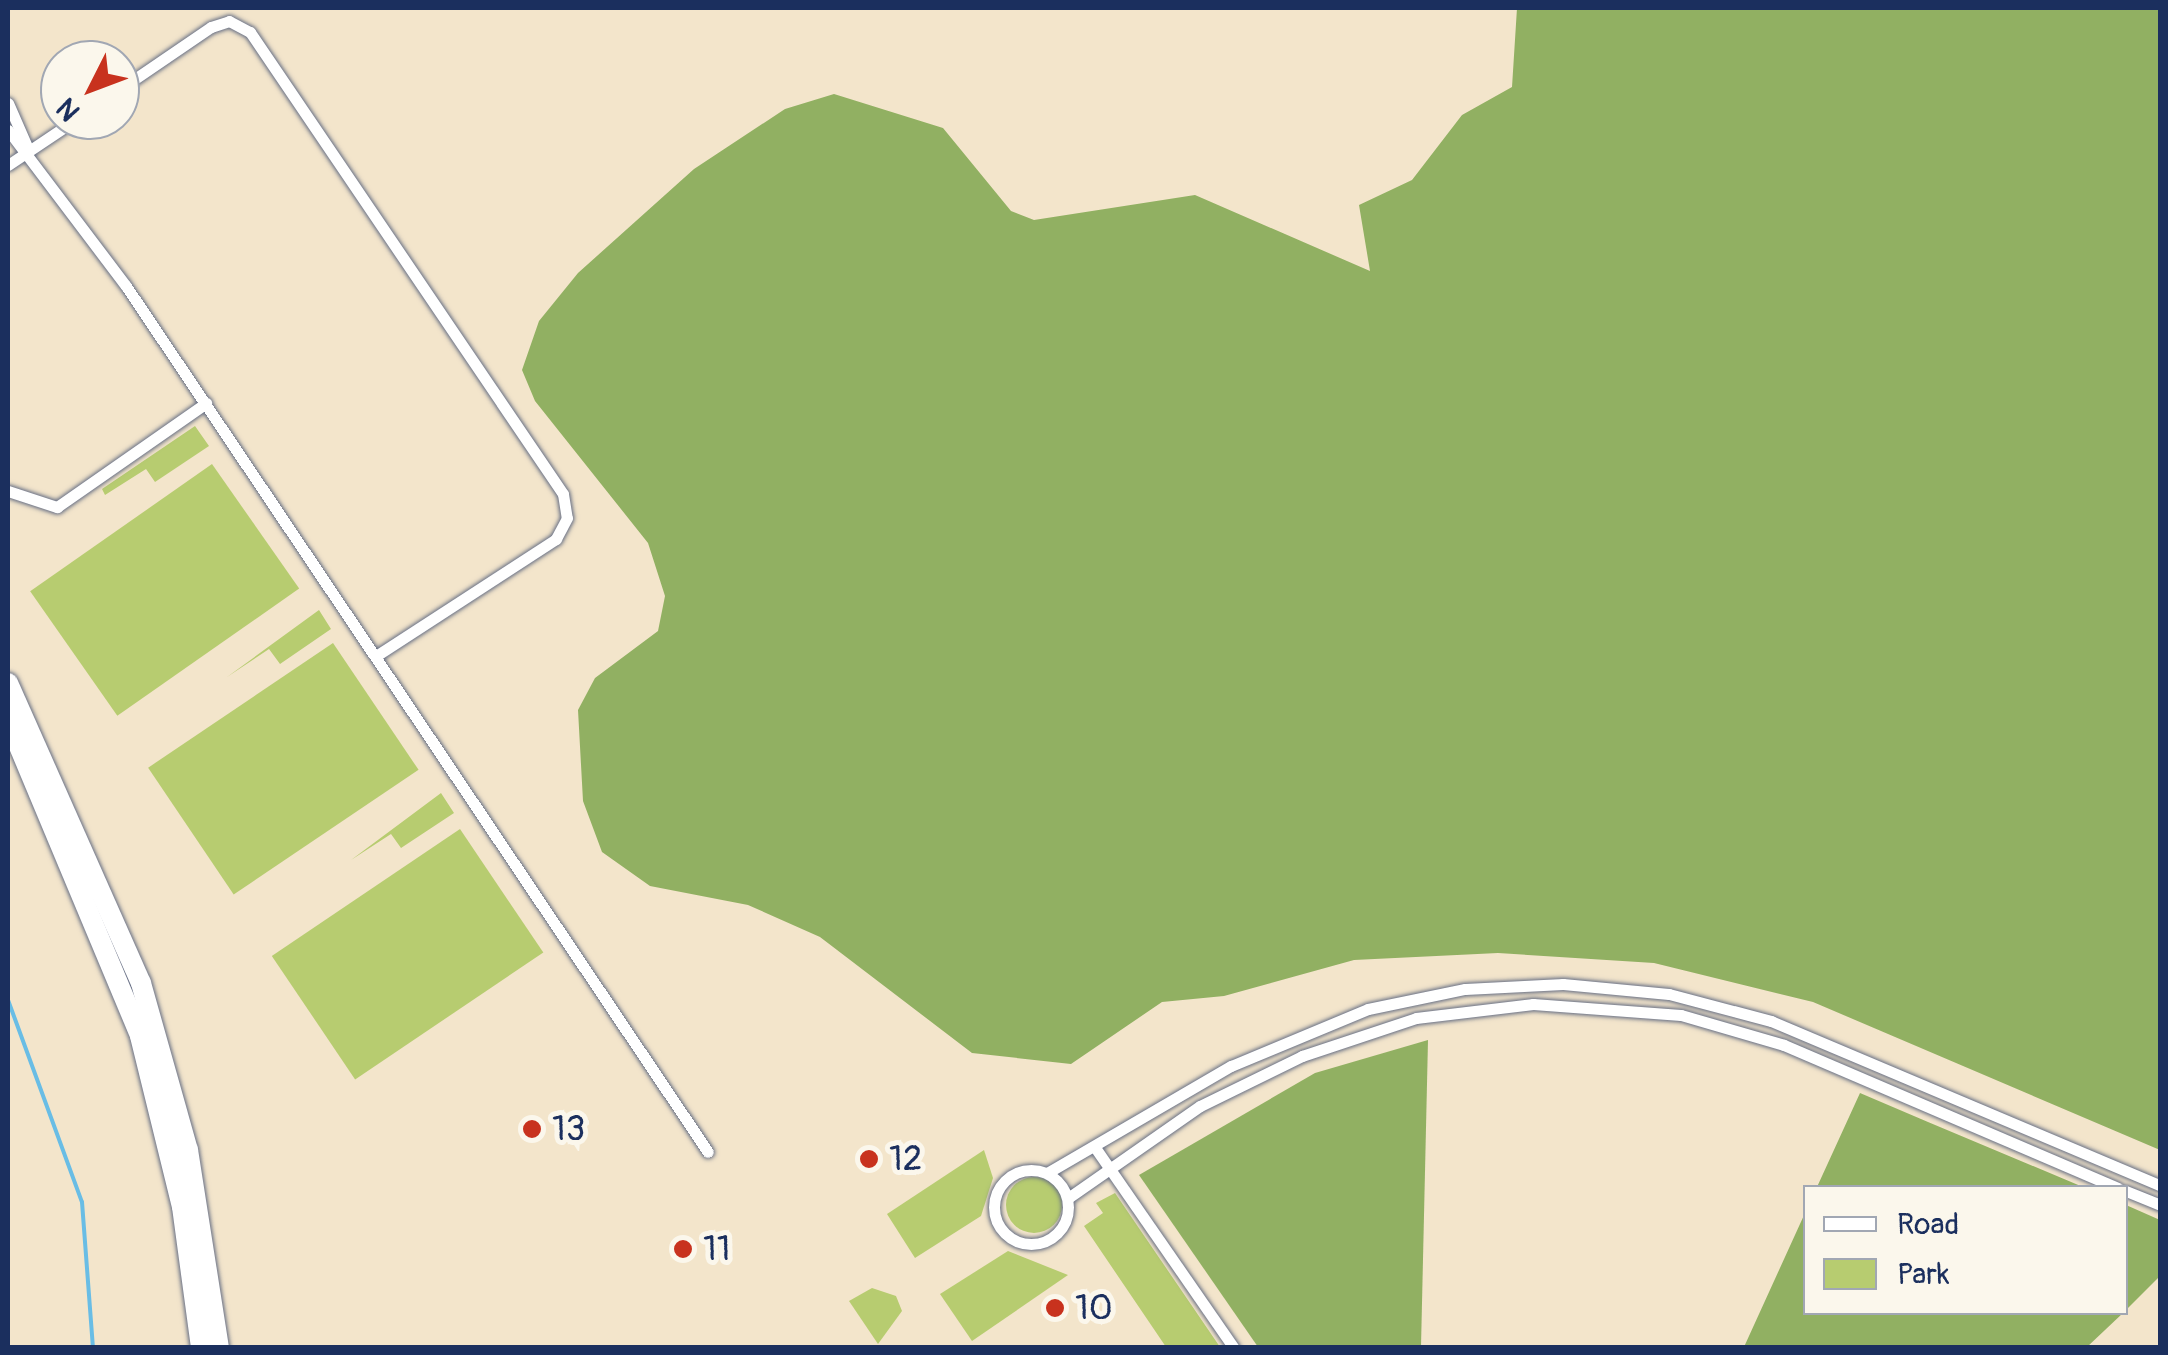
<!DOCTYPE html>
<style>
body{margin:0}
#map{position:relative;width:2168px;height:1355px;overflow:hidden;background:#f3e5cb;font-family:Pangolin,sans-serif}
div>[style]{position:absolute}
.green>*{inset:0;background:#b7cc70;transform-origin:0 0}
.round{border-radius:50%}
.forest>*{inset:0;background:#91b062}
.stream>*{height:4px;margin:-2px;padding:0 2px;transform-origin:2px;border-radius:2px;background:#69bde5}
.roads{filter:drop-shadow(0 0 2px #676f84) drop-shadow(0 0 2px #676f84)}
.street>*{height:11px;margin:-5.5px;padding:0 5.5px;transform-origin:5.5px;border-radius:5.5px;background:#fff}
.street>.ring{margin:-5.5px;padding:0;box-sizing:content-box;background:none;border:11px solid #fff;border-radius:50%}
.highway>*{height:20px;margin:-10px;padding:0 10px;transform-origin:10px;border-radius:10px;background:#fff}
.dots>*{width:28px;height:28px;translate:-50% -50%;box-sizing:border-box;border:5px solid #fbf7ec;border-radius:50%}
span{translate:-50% -50%;white-space:nowrap;text-align:center;line-height:1.15;-webkit-text-stroke:10px #fbf7ec;paint-order:stroke}
.poi-label{font-size:35px;color:#1b2f5e}
.left{translate:0 -50%;text-align:left}
.frame{position:absolute;inset:0;border:10px solid #1b2f5e;pointer-events:none}
.legend{position:absolute;left:1803px;top:1185px;width:325px;height:130px;box-sizing:border-box;background:#fbf7ec;border:2px solid #a1a7b3;margin:0;padding:12px 18px;list-style:none;font-size:30px;color:#1b2f5e}
.legend li{display:flex;align-items:center;gap:20px;height:50px}
.legend b{width:50px;border:2px solid #a1a7b3}
.north{position:absolute;left:40px;top:40px;width:100px;height:100px;box-sizing:border-box;background:#fbf7ec;border:2px solid #a1a7b3;border-radius:50%;rotate:228deg;font-size:28px;font-weight:700;line-height:40px;text-align:center;color:#1b2f5e}
.north::after{content:'';display:block;margin:auto;width:35px;height:45px;background:#c8321e;clip-path:polygon(50% 0,100% 100%,50% 72%,0 100%)}
</style>
<div id="map">
<div class="green">
<i style="clip-path:polygon(195px 426px,209px 446px,155px 482px,146px 469px,105px 495px,102px 489px)"></i>
<i style="left:212px;top:464px;width:152px;height:222px;rotate:55deg"></i>
<i style="clip-path:polygon(319px 610px,331px 629px,280px 664px,269px 649px,227px 677px)"></i>
<i style="left:333px;top:643px;width:153px;height:223px;rotate:56deg"></i>
<i style="clip-path:polygon(441px 793px,454px 813px,401px 848px,391px 834px,351px 860px)"></i>
<i style="left:460px;top:829px;width:149px;height:227px;rotate:56deg"></i>
<i style="clip-path:polygon(984px 1150px,993px 1178px,981px 1216px,915px 1258px,887px 1214px)"></i>
<i class="round" style="left:1006px;top:1177px;width:56px;height:56px"></i>
<i style="clip-path:polygon(1115px 1193px,1220px 1347px,1166px 1347px,1084px 1226px,1103px 1213px,1096px 1203px)"></i>
<i style="clip-path:polygon(1008px 1251px,1068px 1275px,972px 1341px,940px 1294px)"></i>
<i style="clip-path:polygon(872px 1288px,896px 1296px,902px 1311px,878px 1344px,849px 1301px)"></i>
</div>
<div class="forest">
<i style="clip-path:polygon(1517px 8px,2160px 8px,2160px 1150px,1813px 1002px,1654px 963px,1498px 953px,1354px 960px,1224px 996px,1162px 1002px,1071px 1064px,972px 1053px,820px 937px,748px 905px,650px 886px,602px 852px,583px 801px,578px 710px,595px 678px,658px 631px,665px 596px,648px 543px,535px 401px,522px 370px,539px 321px,578px 273px,694px 169px,785px 109px,834px 94px,943px 128px,1011px 211px,1034px 220px,1195px 195px,1370px 271px,1359px 205px,1412px 180px,1462px 115px,1512px 87px)"></i>
<i style="clip-path:polygon(1428px 1040px,1421px 1347px,1258px 1347px,1139px 1175px,1315px 1073px)"></i>
<i style="clip-path:polygon(1860px 1093px,1928px 1122px,2083px 1187px,1817px 1187px)"></i>
<i style="clip-path:polygon(2126px 1205px,2160px 1220px,2160px 1276px,2126px 1310px)"></i>
<i style="clip-path:polygon(1805px 1213px,1806px 1312px,2123px 1313px,2087px 1347px,1744px 1347px)"></i>
</div>
<div class="stream">
<i style="left:8px;top:1000px;width:215px;rotate:69.9deg"></i>
<i style="left:82px;top:1202px;width:146px;rotate:85.7deg"></i>
</div>
<div class="roads">
<div class="street">
<i style="left:120px;top:89px;width:110px;rotate:-34.3deg"></i>
<i style="left:211px;top:27px;width:19px;rotate:-18deg"></i>
<i style="left:229px;top:21px;width:24px;rotate:28deg"></i>
<i style="left:250px;top:32px;width:558px;rotate:55.88deg"></i>
<i style="left:563px;top:494px;width:24px;rotate:81deg"></i>
<i style="left:567px;top:518px;width:24px;rotate:118deg"></i>
<i style="left:556px;top:539px;width:215px;rotate:147deg"></i>
<i style="left:8px;top:103px;width:52px;rotate:66.4deg"></i>
<i style="left:8px;top:130px;width:196px;rotate:52.9deg"></i>
<i style="left:126px;top:286px;width:1043px;rotate:56.1deg"></i>
<i style="left:8px;top:165px;width:81px;rotate:-33.9deg"></i>
<i style="left:8px;top:491px;width:52px;rotate:18.1deg"></i>
<i style="left:57px;top:507px;width:182px;rotate:-34.9deg"></i>
<i style="left:1096px;top:1149px;width:242px;rotate:55.3deg"></i>
<i class="ring" style="left:994px;top:1170px;width:63px;height:63px"></i>
<i style="left:1047px;top:1173px;width:213px;rotate:-30.2deg"></i>
<i style="left:1231px;top:1066px;width:148px;rotate:-22.6deg"></i>
<i style="left:1368px;top:1009px;width:99px;rotate:-11.7deg"></i>
<i style="left:1465px;top:989px;width:98px;rotate:-2.9deg"></i>
<i style="left:1563px;top:984px;width:106px;rotate:5.4deg"></i>
<i style="left:1669px;top:994px;width:106px;rotate:14.8deg"></i>
<i style="left:1771px;top:1021px;width:422px;rotate:22.9deg"></i>
<i style="left:2126px;top:1191px;width:37px;rotate:22deg"></i>
<i style="left:1068px;top:1198px;width:161px;rotate:-34.9deg"></i>
<i style="left:1200px;top:1106px;width:114px;rotate:-26.1deg"></i>
<i style="left:1302px;top:1056px;width:120px;rotate:-18.4deg"></i>
<i style="left:1416px;top:1018px;width:118px;rotate:-6.8deg"></i>
<i style="left:1533px;top:1004px;width:148px;rotate:4.3deg"></i>
<i style="left:1681px;top:1015px;width:107px;rotate:16.2deg"></i>
<i style="left:1784px;top:1045px;width:363px;rotate:23.2deg"></i>
</div>
<div class="highway">
<i style="left:8px;top:683px;width:328px;rotate:66.1deg"></i>
<i style="left:141px;top:983px;width:173px;rotate:74.3deg"></i>
<i style="left:188px;top:1150px;width:200px;rotate:81.1deg"></i>
<i style="left:8px;top:720px;width:342px;rotate:67.3deg"></i>
<i style="left:140px;top:1036px;width:176px;rotate:76.2deg"></i>
<i style="left:182px;top:1207px;width:142px;rotate:82.3deg"></i>
</div>
</div>
<div class="dots">
<i style="left:532px;top:1129px;background:#c8321e"></i>
<i style="left:869px;top:1159px;background:#c8321e"></i>
<i style="left:683px;top:1249px;background:#c8321e"></i>
<i style="left:1055px;top:1308px;background:#c8321e"></i>
</div>
<div class="poi-label">
<span class="left" style="left:552px;top:1129px">13</span>
<span class="left" style="left:889px;top:1159px">12</span>
<span class="left" style="left:703px;top:1249px">11</span>
<span class="left" style="left:1075px;top:1308px">10</span>
</div>
<div class="frame"></div>
<ul class="legend">
<li><b style="height:12px;background:#fff"></b>Road</li>
<li><b style="height:28px;background:#b7cc70"></b>Park</li>
</ul>
<div class="north">N</div>
</div>
